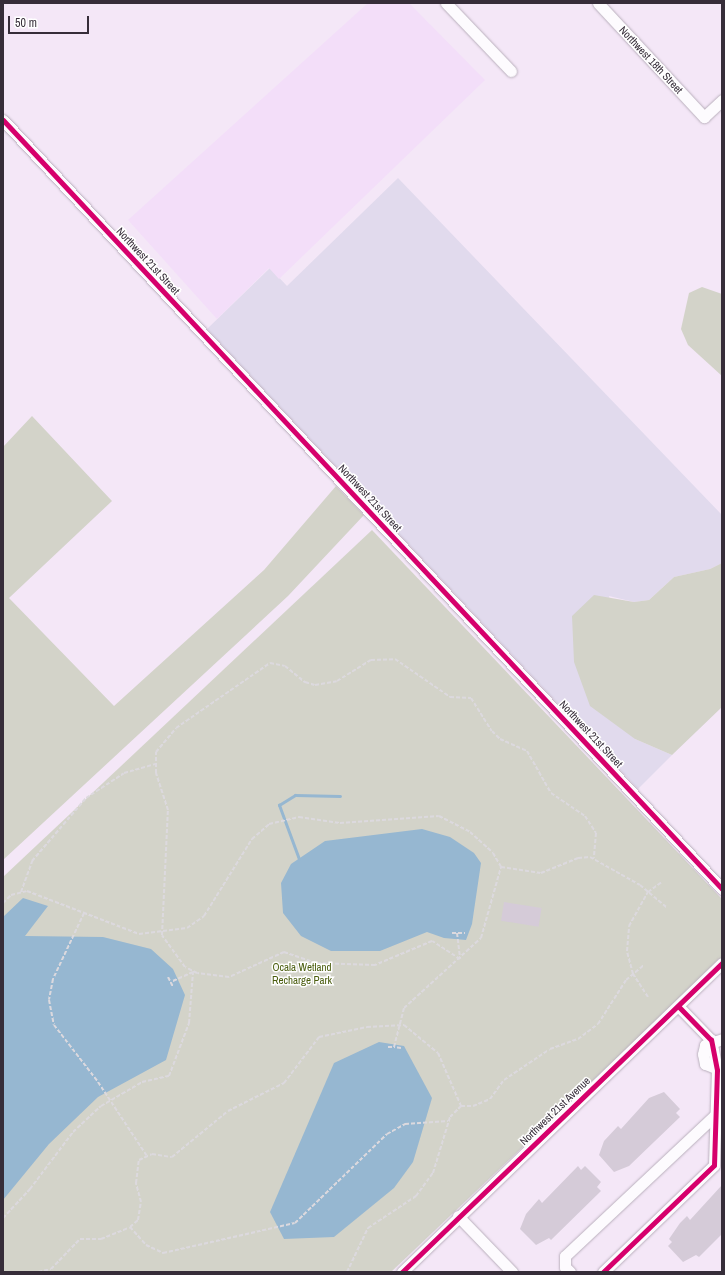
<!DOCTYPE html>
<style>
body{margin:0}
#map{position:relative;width:725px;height:1275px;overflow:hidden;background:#f4e7f7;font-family:"Archivo Narrow",sans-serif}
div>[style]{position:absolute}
.commercial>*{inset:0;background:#e1daed}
.built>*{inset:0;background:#f3def9}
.green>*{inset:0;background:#d3d3c9}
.water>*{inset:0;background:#96b7d1}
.stream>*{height:3px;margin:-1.5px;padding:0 1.5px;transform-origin:1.5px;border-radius:1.5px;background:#96b7d1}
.building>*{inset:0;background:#d5cbd8;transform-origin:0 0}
.path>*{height:2px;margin-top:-1px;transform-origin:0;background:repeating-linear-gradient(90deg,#dcd9de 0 4px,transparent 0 6px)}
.roads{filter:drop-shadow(0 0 1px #bab0bd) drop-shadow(0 0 1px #bab0bd)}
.minor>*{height:11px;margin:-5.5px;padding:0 5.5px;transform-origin:5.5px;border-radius:5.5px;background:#fdfbfe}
.cycleway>*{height:5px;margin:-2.5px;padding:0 2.5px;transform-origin:2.5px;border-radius:2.5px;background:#d6006c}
span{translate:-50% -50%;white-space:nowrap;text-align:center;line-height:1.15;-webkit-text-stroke:3px #fff;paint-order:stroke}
.street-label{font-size:11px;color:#362d39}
.park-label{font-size:11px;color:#4a5d0e}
.frame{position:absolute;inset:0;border:4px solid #362d39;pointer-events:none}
.scale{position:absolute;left:8px;top:16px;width:81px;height:18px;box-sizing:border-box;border:2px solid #362d39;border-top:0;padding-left:5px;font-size:12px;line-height:14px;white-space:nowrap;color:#362d39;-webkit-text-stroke:3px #fff;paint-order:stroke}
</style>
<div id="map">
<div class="commercial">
<i style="clip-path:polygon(398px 178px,722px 515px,722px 563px,710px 569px,674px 577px,649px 600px,634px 602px,609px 596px,635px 739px,672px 755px,638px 789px,207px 329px,270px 268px,287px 286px)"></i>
</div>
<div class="built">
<i style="clip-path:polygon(368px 3px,409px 3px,485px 80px,279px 279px,269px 268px,217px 319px,128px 220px)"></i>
</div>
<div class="green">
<i style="clip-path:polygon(702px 287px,722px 294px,722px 376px,688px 345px,681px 329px,689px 293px)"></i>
<i style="clip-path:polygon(32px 416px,112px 501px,9px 598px,114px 706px,264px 570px,336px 486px,364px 515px,288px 596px,3px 860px,3px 447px)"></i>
<i style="clip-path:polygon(372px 530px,722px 899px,722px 958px,391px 1272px,3px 1272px,3px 877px)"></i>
<i style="clip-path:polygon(722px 563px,722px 707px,672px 755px,635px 739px,590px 706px,574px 662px,572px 616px,594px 595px,634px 602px,649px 600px,674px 577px,710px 569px)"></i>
</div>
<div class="water">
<i style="clip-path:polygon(422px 829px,450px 837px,474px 853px,481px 863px,472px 924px,466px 940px,444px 938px,427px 932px,380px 951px,331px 951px,301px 936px,283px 913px,281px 883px,291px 864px,325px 841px)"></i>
<i style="clip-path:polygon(23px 898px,48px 906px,25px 936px,103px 937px,151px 949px,173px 969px,185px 995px,166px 1060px,98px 1097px,49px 1144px,3px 1200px,3px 917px)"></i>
<i style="clip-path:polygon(379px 1042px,404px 1046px,432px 1098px,413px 1162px,394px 1188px,334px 1237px,284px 1239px,270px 1212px,334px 1063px)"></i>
</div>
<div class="stream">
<i style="left:299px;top:859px;width:58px;rotate:-110.3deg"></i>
<i style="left:279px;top:805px;width:19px;rotate:-32deg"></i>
<i style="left:295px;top:795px;width:45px;rotate:1.3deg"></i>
</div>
<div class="building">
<i style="left:504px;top:902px;width:38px;height:19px;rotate:9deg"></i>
<i style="clip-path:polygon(664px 1092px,680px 1109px,676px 1113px,680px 1117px,629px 1166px,614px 1172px,599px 1155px,604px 1141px,618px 1126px,621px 1129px,649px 1098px)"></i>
<i style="clip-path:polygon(578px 1166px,581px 1170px,585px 1166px,601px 1182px,597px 1187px,601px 1191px,551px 1240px,549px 1238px,536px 1245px,520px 1229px,526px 1214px,539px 1199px,542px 1203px)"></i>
<i style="clip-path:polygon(722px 1185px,722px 1234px,699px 1257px,696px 1255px,683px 1262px,668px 1246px,672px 1242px,669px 1239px,680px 1223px,687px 1216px,690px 1220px)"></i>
</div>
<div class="path">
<i style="left:21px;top:892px;width:33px;rotate:-70deg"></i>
<i style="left:32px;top:861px;width:83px;rotate:-49.4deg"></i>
<i style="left:86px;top:798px;width:45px;rotate:-33.3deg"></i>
<i style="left:124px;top:773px;width:33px;rotate:-16deg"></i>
<i style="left:3px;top:903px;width:11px;rotate:-45deg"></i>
<i style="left:11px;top:895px;width:16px;rotate:-14deg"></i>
<i style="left:27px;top:891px;width:120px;rotate:21deg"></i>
<i style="left:139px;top:934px;width:48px;rotate:-7.1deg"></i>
<i style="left:187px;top:928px;width:21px;rotate:-35deg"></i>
<i style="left:204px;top:916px;width:91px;rotate:-58.1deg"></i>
<i style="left:252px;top:839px;width:23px;rotate:-41deg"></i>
<i style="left:269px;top:824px;width:31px;rotate:-13deg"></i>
<i style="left:299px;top:817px;width:41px;rotate:8.3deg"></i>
<i style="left:340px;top:823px;width:99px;rotate:-4deg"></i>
<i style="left:439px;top:816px;width:35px;rotate:27deg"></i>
<i style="left:470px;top:832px;width:31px;rotate:42deg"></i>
<i style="left:493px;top:853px;width:16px;rotate:60deg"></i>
<i style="left:84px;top:913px;width:73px;rotate:115.2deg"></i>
<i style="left:53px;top:979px;width:21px;rotate:101deg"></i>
<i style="left:49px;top:1000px;width:25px;rotate:79deg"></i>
<i style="left:54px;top:1025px;width:72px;rotate:52.3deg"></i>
<i style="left:98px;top:1082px;width:89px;rotate:56.5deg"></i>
<i style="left:452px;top:933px;width:13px"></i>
<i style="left:457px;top:933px;width:26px;rotate:83deg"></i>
<i style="left:460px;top:959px;width:33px;rotate:-147deg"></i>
<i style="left:432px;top:941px;width:62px;rotate:157.2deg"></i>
<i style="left:375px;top:965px;width:59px;rotate:-178.1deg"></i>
<i style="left:316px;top:963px;width:34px;rotate:-161deg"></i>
<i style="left:284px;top:952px;width:60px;rotate:155.6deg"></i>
<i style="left:229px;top:977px;width:32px;rotate:-173deg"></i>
<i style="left:197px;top:973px;width:13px;rotate:-153deg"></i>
<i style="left:185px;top:967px;width:39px;rotate:-126deg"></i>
<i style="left:162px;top:935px;width:125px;rotate:-87.3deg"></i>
<i style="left:168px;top:810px;width:39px;rotate:-108deg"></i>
<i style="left:156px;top:773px;width:21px;rotate:-90deg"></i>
<i style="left:156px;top:752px;width:31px;rotate:-50deg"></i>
<i style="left:176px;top:728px;width:114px;rotate:-34.7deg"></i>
<i style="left:270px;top:663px;width:15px;rotate:11deg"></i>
<i style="left:285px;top:666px;width:26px;rotate:39deg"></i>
<i style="left:305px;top:682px;width:10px;rotate:17deg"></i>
<i style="left:315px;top:685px;width:22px;rotate:-10deg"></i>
<i style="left:337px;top:681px;width:40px;rotate:-32deg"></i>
<i style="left:371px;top:660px;width:24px;rotate:-2deg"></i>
<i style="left:395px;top:659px;width:67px;rotate:34.6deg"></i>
<i style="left:450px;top:697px;width:21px;rotate:3deg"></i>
<i style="left:471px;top:698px;width:39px;rotate:58deg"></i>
<i style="left:492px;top:731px;width:11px;rotate:45deg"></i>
<i style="left:500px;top:739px;width:30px;rotate:24deg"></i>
<i style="left:527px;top:751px;width:48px;rotate:60.3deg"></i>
<i style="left:551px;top:793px;width:41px;rotate:34.1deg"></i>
<i style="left:585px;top:816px;width:20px;rotate:57deg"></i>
<i style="left:596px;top:833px;width:25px;rotate:95deg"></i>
<i style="left:168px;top:977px;width:11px;rotate:63deg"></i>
<i style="left:648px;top:997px;width:27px;rotate:-123deg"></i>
<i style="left:633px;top:974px;width:24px;rotate:-105deg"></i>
<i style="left:627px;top:951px;width:25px;rotate:-85deg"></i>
<i style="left:629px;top:926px;width:39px;rotate:-61deg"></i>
<i style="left:648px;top:892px;width:17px;rotate:-36deg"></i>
<i style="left:388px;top:1047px;width:6px"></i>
<i style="left:401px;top:1048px;width:7px;rotate:-172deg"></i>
<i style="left:394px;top:1047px;width:40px;rotate:-75.6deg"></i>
<i style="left:404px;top:1008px;width:104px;rotate:-42.3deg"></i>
<i style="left:481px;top:938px;width:74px;rotate:-74.3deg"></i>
<i style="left:501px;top:867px;width:40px;rotate:8.5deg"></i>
<i style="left:541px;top:873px;width:40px;rotate:-22deg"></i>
<i style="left:578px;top:858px;width:12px;rotate:-5deg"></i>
<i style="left:590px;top:857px;width:57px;rotate:29.2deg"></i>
<i style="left:640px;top:885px;width:35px;rotate:40deg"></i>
<i style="left:3px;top:1218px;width:40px;rotate:-47deg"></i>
<i style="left:30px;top:1189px;width:71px;rotate:-53deg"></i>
<i style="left:73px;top:1132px;width:38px;rotate:-43deg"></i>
<i style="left:101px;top:1106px;width:48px;rotate:-30.3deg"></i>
<i style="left:142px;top:1082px;width:28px;rotate:-13deg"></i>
<i style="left:169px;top:1076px;width:57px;rotate:-69.3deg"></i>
<i style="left:189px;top:1023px;width:51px;rotate:-85.5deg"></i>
<i style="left:193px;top:972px;width:24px;rotate:156deg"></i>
<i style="left:130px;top:1227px;width:24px;rotate:48deg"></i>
<i style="left:146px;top:1245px;width:19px;rotate:25deg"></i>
<i style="left:163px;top:1253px;width:135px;rotate:-12.8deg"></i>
<i style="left:295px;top:1223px;width:128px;rotate:-44.1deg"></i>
<i style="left:387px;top:1134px;width:21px;rotate:-29deg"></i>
<i style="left:405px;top:1124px;width:43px;rotate:-4deg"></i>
<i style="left:38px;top:1272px;width:13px;rotate:-13deg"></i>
<i style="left:51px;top:1269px;width:42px;rotate:-46deg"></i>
<i style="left:80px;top:1239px;width:21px"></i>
<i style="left:101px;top:1239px;width:31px;rotate:-22deg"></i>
<i style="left:130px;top:1227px;width:11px;rotate:-41deg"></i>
<i style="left:138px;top:1220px;width:18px;rotate:-81deg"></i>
<i style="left:141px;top:1202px;width:20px;rotate:-105deg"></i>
<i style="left:136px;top:1183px;width:23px;rotate:-83deg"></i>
<i style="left:139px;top:1160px;width:14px;rotate:-25deg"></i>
<i style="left:152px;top:1154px;width:20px;rotate:9deg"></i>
<i style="left:172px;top:1157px;width:72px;rotate:-39.4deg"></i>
<i style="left:228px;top:1111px;width:63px;rotate:-26.6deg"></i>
<i style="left:284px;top:1083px;width:58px;rotate:-52.7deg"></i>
<i style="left:319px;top:1037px;width:49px;rotate:-11.8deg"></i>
<i style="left:367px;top:1027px;width:37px;rotate:-3deg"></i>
<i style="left:404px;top:1025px;width:44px;rotate:39.5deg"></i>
<i style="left:438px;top:1053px;width:58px;rotate:66.5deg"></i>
<i style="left:461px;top:1106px;width:12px"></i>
<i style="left:473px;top:1106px;width:18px;rotate:-22deg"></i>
<i style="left:490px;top:1099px;width:24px;rotate:-54deg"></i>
<i style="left:504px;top:1080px;width:55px;rotate:-34deg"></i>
<i style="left:550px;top:1049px;width:30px;rotate:-20deg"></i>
<i style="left:578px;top:1039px;width:25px;rotate:-37deg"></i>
<i style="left:598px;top:1024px;width:52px;rotate:-57.5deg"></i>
<i style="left:626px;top:980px;width:23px;rotate:-40deg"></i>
<i style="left:347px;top:1272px;width:49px;rotate:-64.5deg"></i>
<i style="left:368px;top:1228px;width:58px;rotate:-33.7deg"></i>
<i style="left:416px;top:1196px;width:29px;rotate:-54deg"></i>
<i style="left:433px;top:1173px;width:59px;rotate:-73.1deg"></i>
<i style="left:450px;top:1117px;width:16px;rotate:-45deg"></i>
</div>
<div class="roads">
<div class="minor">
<i style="left:446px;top:3px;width:94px;rotate:46.3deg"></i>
<i style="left:598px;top:3px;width:156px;rotate:47.1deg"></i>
<i style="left:704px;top:117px;width:25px;rotate:-43deg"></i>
<i style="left:3px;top:120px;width:1053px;rotate:46.92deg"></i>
<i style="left:721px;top:1070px;width:17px;rotate:-159deg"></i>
<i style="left:705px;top:1064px;width:10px;rotate:-101deg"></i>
<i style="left:703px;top:1054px;width:9px;rotate:-77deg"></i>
<i style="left:705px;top:1045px;width:18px;rotate:-19deg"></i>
<i style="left:458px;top:1216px;width:78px;rotate:46deg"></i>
<i style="left:402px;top:1272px;width:445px;rotate:-44deg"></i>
<i style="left:570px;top:1272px;width:7px;rotate:-135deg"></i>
<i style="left:565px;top:1267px;width:11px;rotate:-90deg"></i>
<i style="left:565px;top:1256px;width:207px;rotate:-43.2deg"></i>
<i style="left:603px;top:1272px;width:154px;rotate:-43.9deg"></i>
<i style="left:714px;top:1165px;width:95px;rotate:-88.2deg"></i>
<i style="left:717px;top:1070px;width:31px;rotate:-101deg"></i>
<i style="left:711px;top:1040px;width:47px;rotate:-134.1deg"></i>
</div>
</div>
<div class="cycleway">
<i style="left:3px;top:120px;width:1053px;rotate:46.92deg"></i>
<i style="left:402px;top:1272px;width:445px;rotate:-44deg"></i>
<i style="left:603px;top:1272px;width:154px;rotate:-43.9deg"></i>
<i style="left:714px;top:1165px;width:95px;rotate:-88.2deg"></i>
<i style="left:717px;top:1070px;width:31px;rotate:-101deg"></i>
<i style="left:711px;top:1040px;width:47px;rotate:-134.1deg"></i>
</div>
<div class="street-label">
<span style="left:651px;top:60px;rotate:47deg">Northwest 18th Street</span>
<span style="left:148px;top:261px;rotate:47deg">Northwest 21st Street</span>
<span style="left:370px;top:498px;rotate:47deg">Northwest 21st Street</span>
<span style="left:591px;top:734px;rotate:47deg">Northwest 21st Street</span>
<span style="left:555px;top:1111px;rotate:-44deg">Northwest 21st Avenue</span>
</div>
<div class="park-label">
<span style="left:302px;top:974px">Ocala Wetland<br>Recharge Park</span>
</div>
<div class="frame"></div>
<div class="scale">50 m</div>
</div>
